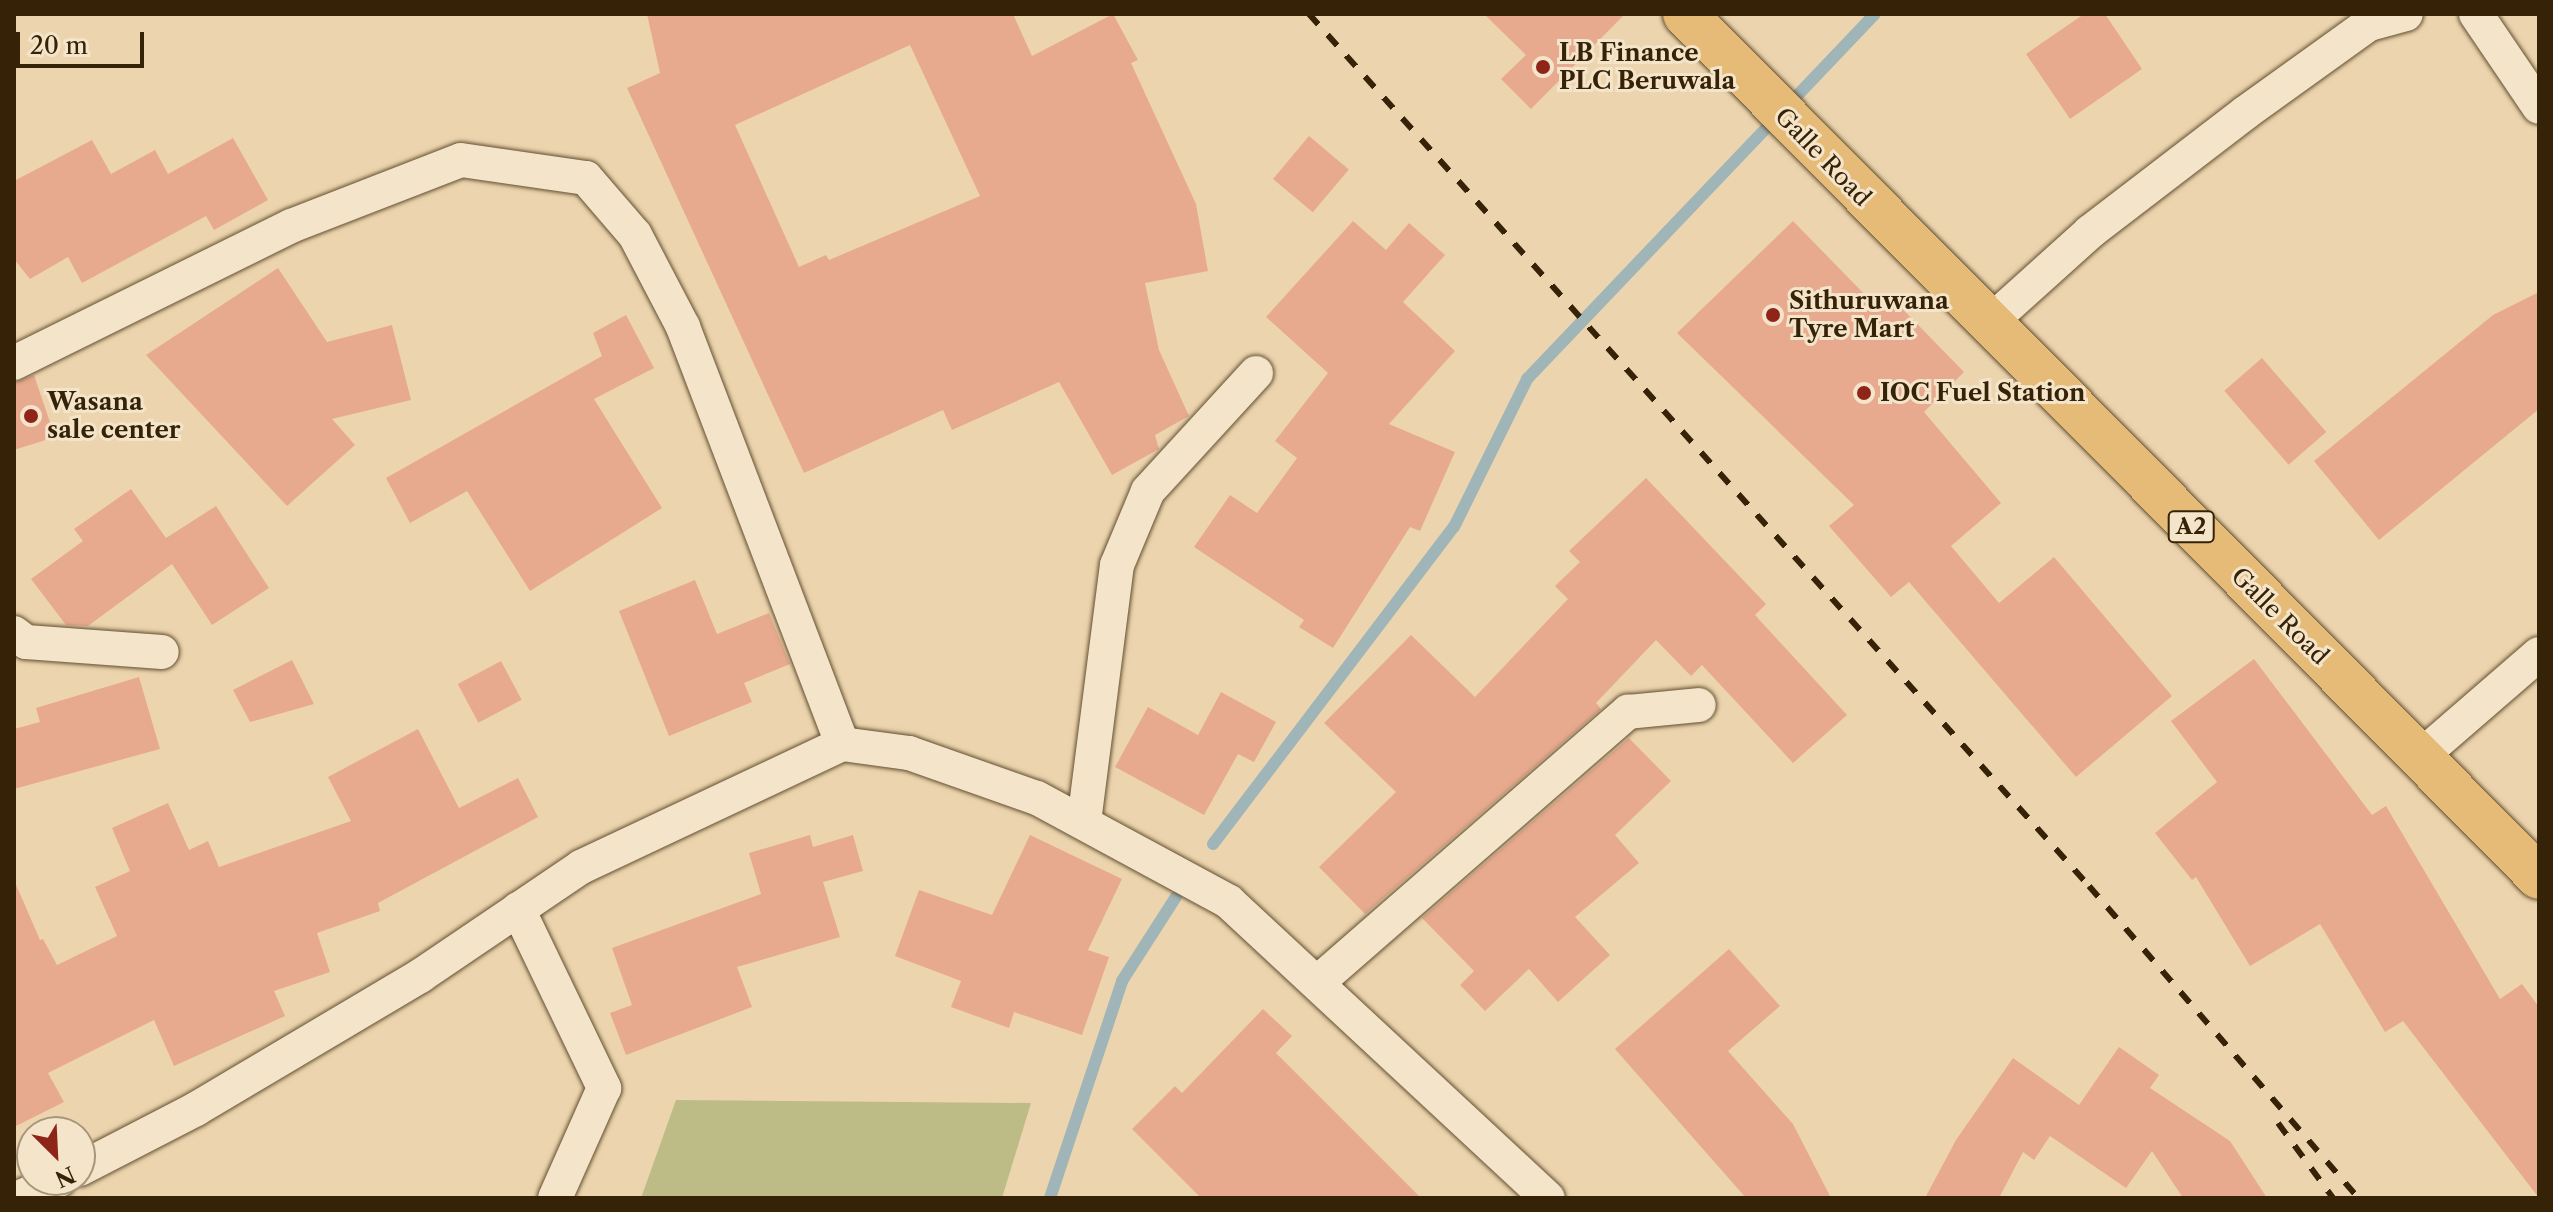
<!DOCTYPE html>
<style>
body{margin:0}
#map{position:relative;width:2553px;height:1212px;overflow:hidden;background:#ecd5ae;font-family:"Libre Caslon Text",serif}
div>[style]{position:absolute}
.green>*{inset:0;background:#bebc86}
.stream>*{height:12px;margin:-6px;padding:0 6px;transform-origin:6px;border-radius:6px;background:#9fb5b7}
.building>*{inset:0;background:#e8aa8e;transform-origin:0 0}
.roads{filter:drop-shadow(0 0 2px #634f31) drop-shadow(0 0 2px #634f31)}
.street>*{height:34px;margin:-17px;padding:0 17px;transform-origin:17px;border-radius:17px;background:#f3e4ca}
.highway>*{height:44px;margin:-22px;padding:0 22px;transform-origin:22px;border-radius:22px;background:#e6ba77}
.rail>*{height:6px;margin-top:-3px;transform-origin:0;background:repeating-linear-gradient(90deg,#352207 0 14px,transparent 0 28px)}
.dots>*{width:22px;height:22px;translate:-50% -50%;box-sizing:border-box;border:4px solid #f3e4ca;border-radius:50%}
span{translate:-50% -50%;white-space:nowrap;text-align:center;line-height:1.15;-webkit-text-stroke:6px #f3e4ca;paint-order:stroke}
.shield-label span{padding:2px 6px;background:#f3e4ca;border:2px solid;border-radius:6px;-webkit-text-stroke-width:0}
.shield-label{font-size:22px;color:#352207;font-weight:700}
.poi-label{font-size:24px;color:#352207;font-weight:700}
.left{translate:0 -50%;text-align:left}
.street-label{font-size:24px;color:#352207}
.frame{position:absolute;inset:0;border:16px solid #352207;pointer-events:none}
.north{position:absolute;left:16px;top:1116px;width:80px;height:80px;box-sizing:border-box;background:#f3e4ca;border:2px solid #a7967c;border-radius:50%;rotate:156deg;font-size:22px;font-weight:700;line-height:32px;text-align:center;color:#352207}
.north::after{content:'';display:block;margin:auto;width:28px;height:36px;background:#8f2418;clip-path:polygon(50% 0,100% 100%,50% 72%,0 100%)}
.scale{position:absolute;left:16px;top:32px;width:128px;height:36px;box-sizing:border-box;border:4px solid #352207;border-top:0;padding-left:10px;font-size:24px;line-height:28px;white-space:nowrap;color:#352207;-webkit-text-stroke:6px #f3e4ca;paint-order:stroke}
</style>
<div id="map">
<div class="green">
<i style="clip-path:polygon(676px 1100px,1031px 1103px,1002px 1198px,641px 1198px)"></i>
</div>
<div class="stream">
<i style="left:1213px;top:844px;width:398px;rotate:-52.8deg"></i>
<i style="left:1454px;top:527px;width:165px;rotate:-63.7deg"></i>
<i style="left:1527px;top:379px;width:504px;rotate:-46.37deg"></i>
<i style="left:1050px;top:1198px;width:229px;rotate:-71.6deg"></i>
<i style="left:1122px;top:981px;width:100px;rotate:-57.3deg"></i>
</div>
<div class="building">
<i style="clip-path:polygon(evenodd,647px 14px,1013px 14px,1032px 56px,1113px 14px,1138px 60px,1131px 63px,1196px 204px,1208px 271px,1145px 283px,1159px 350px,1189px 416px,1155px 435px,1159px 449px,1112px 475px,1059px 382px,952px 430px,943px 410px,804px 473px,627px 88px,660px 73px,647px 14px,910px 45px,980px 196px,829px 260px,826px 255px,799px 267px,735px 125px,910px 45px)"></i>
<i style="clip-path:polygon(1484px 14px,1625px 14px,1531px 109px,1501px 79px,1526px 55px)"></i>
<i style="clip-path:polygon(2084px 14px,2105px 14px,2142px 69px,2070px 119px,2026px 54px)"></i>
<i style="left:1309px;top:136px;width:52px;height:56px;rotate:40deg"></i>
<i style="clip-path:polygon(233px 138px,268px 200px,214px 230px,206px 216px,82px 283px,68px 257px,30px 279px,14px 259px,14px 181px,92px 140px,111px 174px,155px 150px,168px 174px)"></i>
<i style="clip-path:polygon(1353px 221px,1386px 250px,1409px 223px,1445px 255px,1403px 302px,1455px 351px,1389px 424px,1455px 452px,1420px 531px,1410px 527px,1333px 648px,1299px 627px,1304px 620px,1194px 547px,1230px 495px,1257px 513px,1297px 458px,1275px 441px,1328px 373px,1266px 317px)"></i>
<i style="clip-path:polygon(1793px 221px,1875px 305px,1887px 293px,1964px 372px,1924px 412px,2001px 503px,1951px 546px,1999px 603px,2054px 557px,2172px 696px,2076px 777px,1909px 582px,1891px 597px,1829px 526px,1854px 505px,1677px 333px)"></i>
<i style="clip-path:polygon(278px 268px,327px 342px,392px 325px,411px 400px,332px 419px,355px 445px,287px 506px,146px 355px)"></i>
<i style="clip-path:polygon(2539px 292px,2539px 409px,2379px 540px,2314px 461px,2493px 315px)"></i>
<i style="clip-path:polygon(626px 315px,654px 368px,594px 399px,662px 508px,530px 591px,467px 491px,410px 523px,386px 478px,602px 356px,593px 333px)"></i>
<i style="left:2262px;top:358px;width:98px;height:50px;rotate:49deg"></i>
<i style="clip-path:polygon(34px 375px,55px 437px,14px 450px,14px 383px)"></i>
<i style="clip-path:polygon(1646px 478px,1766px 604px,1755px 615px,1847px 715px,1793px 763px,1702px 665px,1691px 676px,1656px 640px,1596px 703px,1601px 709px,1365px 914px,1319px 867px,1396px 792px,1324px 723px,1411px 635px,1475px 697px,1568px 599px,1555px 586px,1580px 562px,1569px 551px)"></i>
<i style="clip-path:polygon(131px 489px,166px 538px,216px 506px,269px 588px,212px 625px,172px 564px,88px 626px,66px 625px,31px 579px,83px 541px,74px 529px)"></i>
<i style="clip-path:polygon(695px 580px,717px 634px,769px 613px,790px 664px,744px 683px,752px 702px,669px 736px,619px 611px)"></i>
<i style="clip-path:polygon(2254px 659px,2372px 815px,2386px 806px,2500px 999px,2522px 984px,2539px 1007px,2539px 1198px,2403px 1021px,2385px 1032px,2320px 924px,2250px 966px,2196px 877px,2192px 880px,2155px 833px,2217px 782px,2171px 721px)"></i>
<i style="clip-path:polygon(292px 660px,314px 704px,250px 722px,233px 690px)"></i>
<i style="left:501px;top:661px;width:44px;height:49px;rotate:62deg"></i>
<i style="clip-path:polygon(139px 677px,160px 749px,14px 789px,14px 729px,40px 722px,36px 708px)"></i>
<i style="clip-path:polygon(1221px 692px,1276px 722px,1254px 762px,1238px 754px,1204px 815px,1115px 767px,1148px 707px,1198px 735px)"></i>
<i style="clip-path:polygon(418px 729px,459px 808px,518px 778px,538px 817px,378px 903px,380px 911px,317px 933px,330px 972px,274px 991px,285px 1016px,174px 1066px,154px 1020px,48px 1073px,64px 1102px,14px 1127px,14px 880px,40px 940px,43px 939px,57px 965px,117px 936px,95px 887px,130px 871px,112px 828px,168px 803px,189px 850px,208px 841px,219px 867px,351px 821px,328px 777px)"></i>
<i style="clip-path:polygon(1629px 738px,1671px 781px,1615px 835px,1639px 863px,1575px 917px,1610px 955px,1558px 1002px,1529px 969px,1485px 1011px,1460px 985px,1474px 971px,1422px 918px)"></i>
<i style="clip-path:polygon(810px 835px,813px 847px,853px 835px,863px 871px,823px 882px,840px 937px,737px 967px,752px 1007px,626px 1055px,610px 1013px,632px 1005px,612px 948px,761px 894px,749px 853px)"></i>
<i style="clip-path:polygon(1030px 835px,1122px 879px,1088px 950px,1109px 957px,1082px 1035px,1014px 1012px,1009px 1028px,951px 1007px,961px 981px,895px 956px,919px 890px,992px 915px)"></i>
<i style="clip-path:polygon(1729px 949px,1780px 1006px,1728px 1051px,1793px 1124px,1831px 1198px,1746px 1198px,1615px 1049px)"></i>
<i style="clip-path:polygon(1263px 1009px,1292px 1036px,1276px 1053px,1421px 1198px,1201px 1198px,1132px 1129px,1175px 1086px,1182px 1093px)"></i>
<i style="clip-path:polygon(2119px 1047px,2159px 1075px,2150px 1088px,2230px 1141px,2267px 1198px,2183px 1198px,2152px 1151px,2126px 1188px,2050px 1136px,2034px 1160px,2023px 1152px,1999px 1198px,1925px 1198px,1956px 1140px,2013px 1058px,2079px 1105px)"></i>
</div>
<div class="roads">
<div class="street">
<i style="left:2476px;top:14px;width:112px;rotate:55.9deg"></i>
<i style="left:1989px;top:323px;width:136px;rotate:-42deg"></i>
<i style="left:2090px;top:232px;width:195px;rotate:-37.5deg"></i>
<i style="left:2245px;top:113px;width:153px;rotate:-35.7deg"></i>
<i style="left:2369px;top:24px;width:38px;rotate:-15deg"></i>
<i style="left:14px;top:363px;width:309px;rotate:-26.3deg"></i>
<i style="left:291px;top:226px;width:182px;rotate:-21.2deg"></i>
<i style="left:461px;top:160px;width:126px;rotate:8.2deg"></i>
<i style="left:586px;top:178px;width:75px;rotate:49.3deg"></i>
<i style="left:635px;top:235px;width:104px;rotate:62.4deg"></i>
<i style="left:683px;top:327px;width:446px;rotate:69.1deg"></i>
<i style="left:14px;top:633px;width:15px;rotate:37deg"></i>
<i style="left:26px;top:642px;width:136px;rotate:4.2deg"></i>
<i style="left:2420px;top:757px;width:157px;rotate:-40.9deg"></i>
<i style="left:1084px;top:822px;width:259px;rotate:-82.7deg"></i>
<i style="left:1117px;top:565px;width:80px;rotate:-67.3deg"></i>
<i style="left:1148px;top:491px;width:160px;rotate:-47.5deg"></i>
<i style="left:518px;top:909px;width:199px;rotate:64.3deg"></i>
<i style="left:604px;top:1088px;width:120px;rotate:114deg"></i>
<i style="left:1317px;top:983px;width:413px;rotate:-41.1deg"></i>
<i style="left:1628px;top:712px;width:71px;rotate:-5.6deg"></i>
<i style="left:80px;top:1169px;width:131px;rotate:-27.3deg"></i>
<i style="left:196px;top:1109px;width:261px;rotate:-30.7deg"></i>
<i style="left:420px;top:976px;width:194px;rotate:-34.1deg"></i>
<i style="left:581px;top:867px;width:289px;rotate:-25.2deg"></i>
<i style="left:842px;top:744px;width:68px;rotate:7.7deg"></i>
<i style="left:909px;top:753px;width:136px;rotate:19.4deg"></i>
<i style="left:1037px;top:798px;width:218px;rotate:28.4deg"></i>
<i style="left:1229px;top:902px;width:435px;rotate:42.9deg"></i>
<i style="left:18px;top:1198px;width:45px;rotate:-23.7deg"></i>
</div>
<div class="highway">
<i style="left:1685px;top:14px;width:1214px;rotate:45.3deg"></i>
</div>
</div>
<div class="rail">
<i style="left:1309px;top:14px;width:1170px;rotate:48.19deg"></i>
<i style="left:2089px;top:886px;width:412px;rotate:49.2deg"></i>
<i style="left:2278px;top:1123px;width:93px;rotate:53.7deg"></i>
</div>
<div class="dots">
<i style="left:1543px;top:67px;background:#8f2418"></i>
<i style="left:1773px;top:315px;background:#8f2418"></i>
<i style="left:1864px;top:393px;background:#8f2418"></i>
<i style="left:31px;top:416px;background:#8f2418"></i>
</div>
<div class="shield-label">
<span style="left:2191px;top:527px">A2</span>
</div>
<div class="poi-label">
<span class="left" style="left:1559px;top:67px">LB Finance<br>PLC Beruwala</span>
<span class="left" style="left:1789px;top:315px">Sithuruwana<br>Tyre Mart</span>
<span class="left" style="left:1880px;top:393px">IOC Fuel Station</span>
<span class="left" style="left:47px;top:416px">Wasana<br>sale center</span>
</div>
<div class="street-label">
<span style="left:1823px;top:157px;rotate:46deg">Galle Road</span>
<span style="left:2280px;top:616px;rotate:45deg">Galle Road</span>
</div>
<div class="frame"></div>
<div class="north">N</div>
<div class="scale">20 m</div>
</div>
